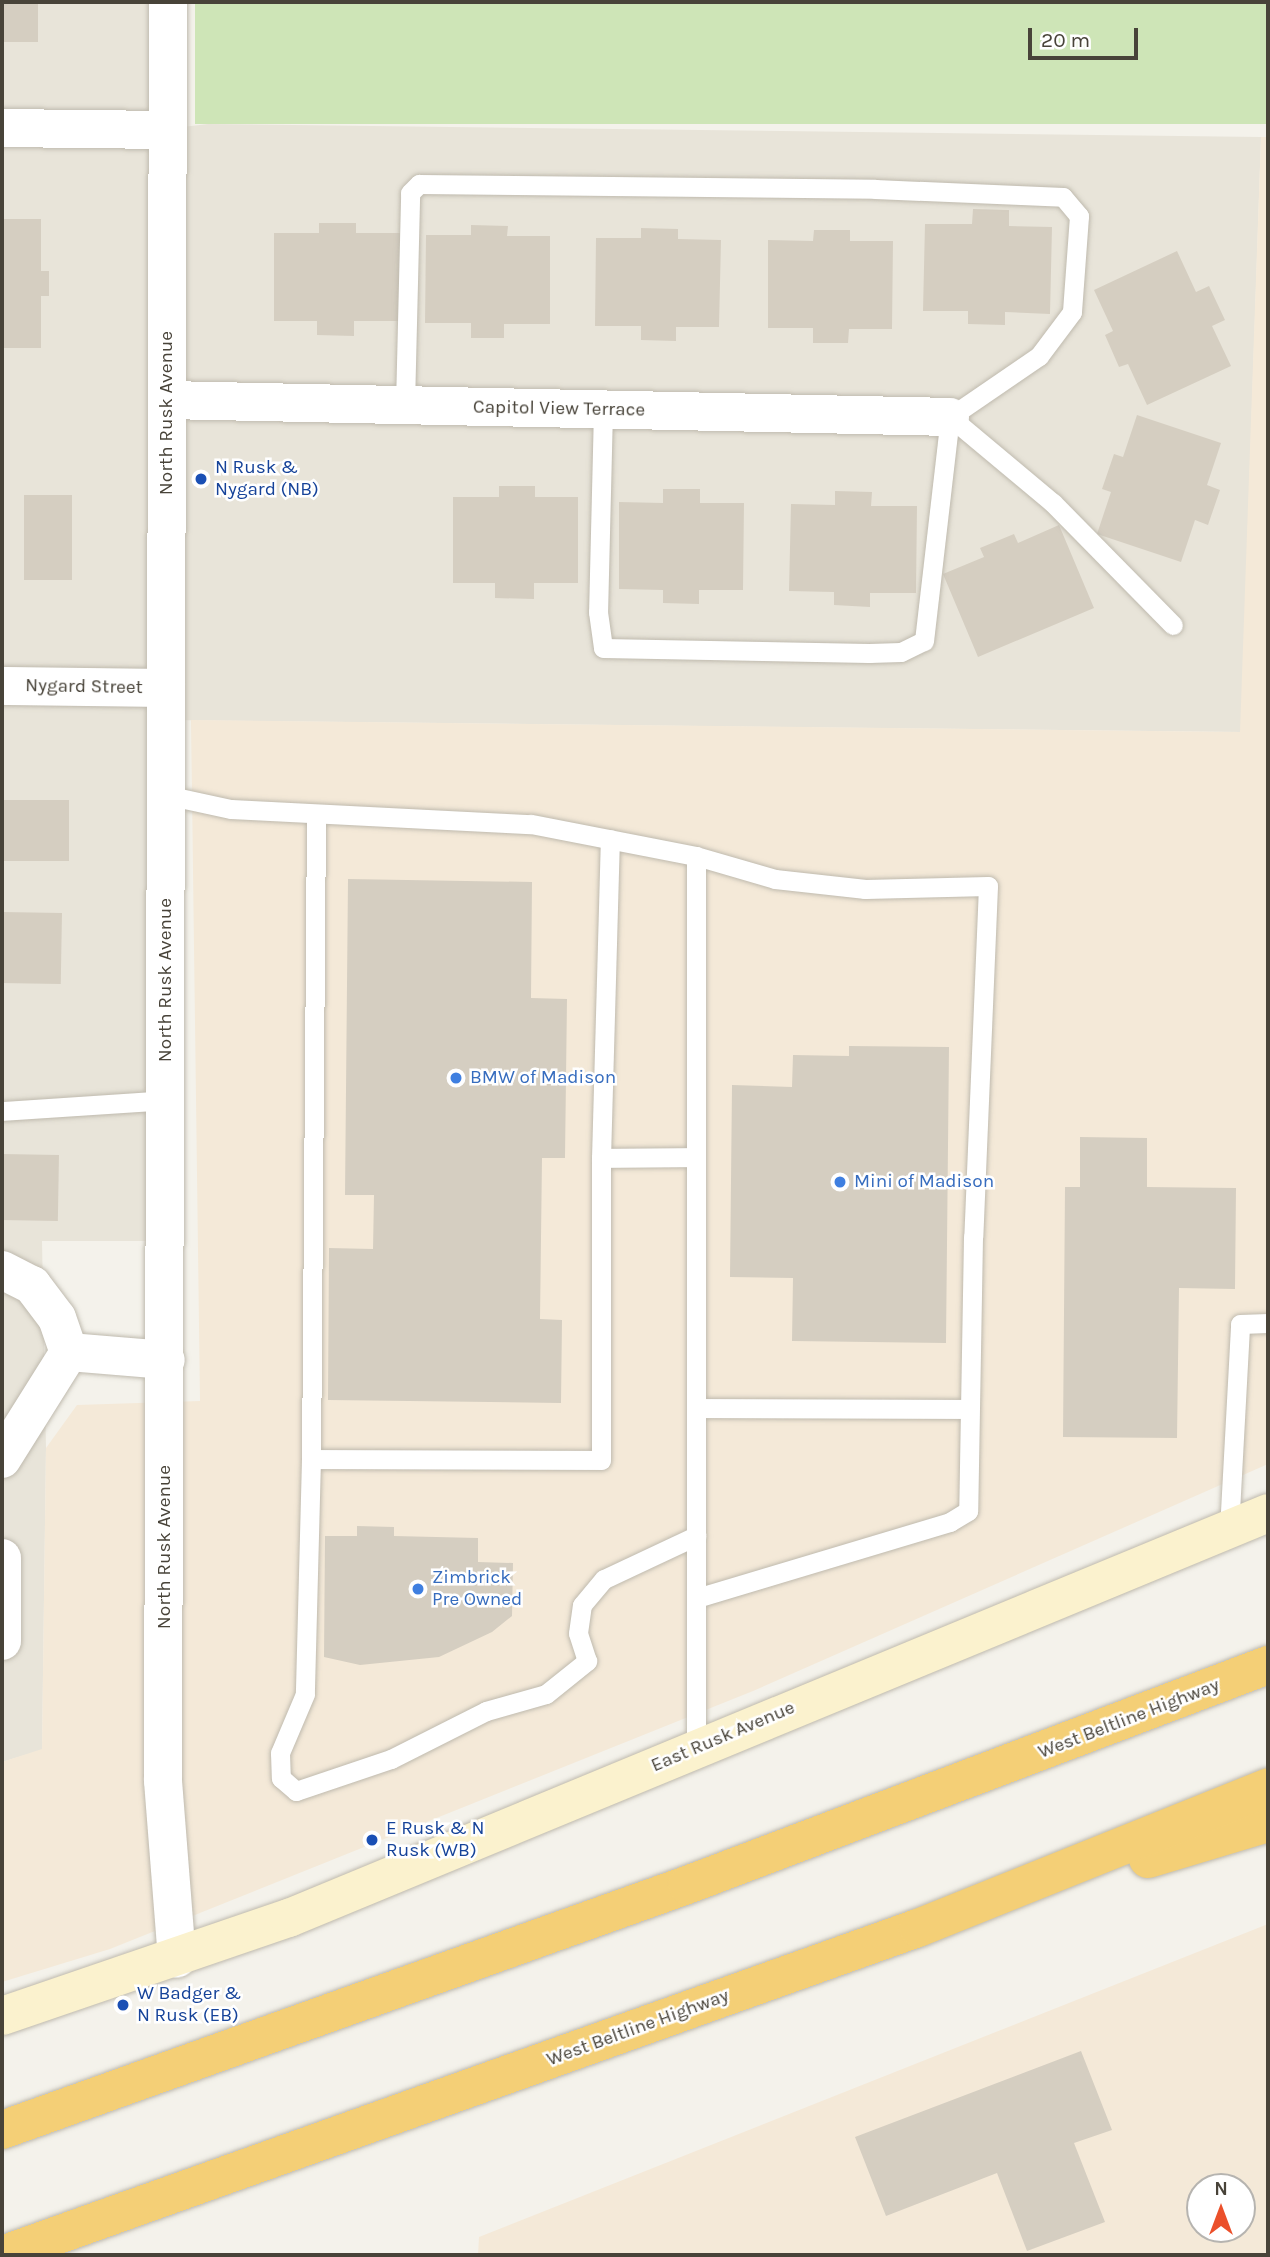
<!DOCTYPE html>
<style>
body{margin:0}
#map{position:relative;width:1270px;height:2257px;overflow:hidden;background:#f4f2eb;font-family:Karla,sans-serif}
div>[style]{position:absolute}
.residential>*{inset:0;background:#e8e4d9}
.commercial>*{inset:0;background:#f4e9d8}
.green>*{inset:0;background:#cee5b7;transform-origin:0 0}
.building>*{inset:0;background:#d5cec1;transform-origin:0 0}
.roads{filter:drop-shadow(0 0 2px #bfbaae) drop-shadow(0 0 2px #bfbaae)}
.lane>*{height:19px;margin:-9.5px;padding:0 9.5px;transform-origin:9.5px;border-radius:9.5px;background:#fff}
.street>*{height:38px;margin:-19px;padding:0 19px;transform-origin:19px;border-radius:19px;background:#fff}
.secondary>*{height:38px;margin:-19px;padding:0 19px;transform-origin:19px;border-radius:19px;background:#fbf2ce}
.highway>*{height:38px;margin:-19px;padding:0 19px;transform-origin:19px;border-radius:19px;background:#f4cf76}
.dots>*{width:19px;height:19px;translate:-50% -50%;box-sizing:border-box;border:4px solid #fff;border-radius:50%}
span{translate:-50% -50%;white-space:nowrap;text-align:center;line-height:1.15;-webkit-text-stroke:5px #fff;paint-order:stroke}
.street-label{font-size:19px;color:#484339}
.transit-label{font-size:19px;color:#164399}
.left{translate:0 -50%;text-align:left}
.shop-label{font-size:19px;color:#366cbe}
.frame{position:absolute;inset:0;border:4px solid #484339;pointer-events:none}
.north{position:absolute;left:1186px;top:2173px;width:70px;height:70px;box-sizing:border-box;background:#fff;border:2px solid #b6b4b0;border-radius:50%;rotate:0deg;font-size:19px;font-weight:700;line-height:28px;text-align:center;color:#484339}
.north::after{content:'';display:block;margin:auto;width:24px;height:32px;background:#eb502b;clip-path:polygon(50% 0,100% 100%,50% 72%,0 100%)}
.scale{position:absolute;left:1028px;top:28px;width:110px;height:32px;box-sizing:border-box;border:4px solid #484339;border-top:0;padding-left:9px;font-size:21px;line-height:24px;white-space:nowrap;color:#484339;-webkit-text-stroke:5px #fff;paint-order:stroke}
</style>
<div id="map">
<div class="residential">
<i style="clip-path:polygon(2px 2px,168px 2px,166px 129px,208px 124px,1261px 137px,1241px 732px,166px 720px,168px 1241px,42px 1241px,46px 1448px,42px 1750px,2px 1762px)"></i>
</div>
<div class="commercial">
<i style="clip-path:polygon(1261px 137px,1268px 137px,1268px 1464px,753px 1691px,110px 1949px,2px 1982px,2px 1762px,42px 1749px,46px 1448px,77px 1405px,200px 1401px,191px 720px,1240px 732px)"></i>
<i style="clip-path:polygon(evenodd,1268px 1924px,1268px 2255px,478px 2255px,479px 2237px,1268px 1924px,1200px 2187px,1242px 2187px,1242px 2229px,1200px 2229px,1200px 2187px)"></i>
</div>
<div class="green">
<i style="left:195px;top:2px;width:1073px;height:122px"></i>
</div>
<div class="building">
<i style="left:2px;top:2px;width:36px;height:40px"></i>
<i style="clip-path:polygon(973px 209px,1009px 210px,1009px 226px,1052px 227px,1050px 314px,1005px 312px,1005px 325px,968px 324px,968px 311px,923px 311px,925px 224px,972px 224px)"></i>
<i style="clip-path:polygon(2px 219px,41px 219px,41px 271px,49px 271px,49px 296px,41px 296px,41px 348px,2px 348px)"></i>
<i style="clip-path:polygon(319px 223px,356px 223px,356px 233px,400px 233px,400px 321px,354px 321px,354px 336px,317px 335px,317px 321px,274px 321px,274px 233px,319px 233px)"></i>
<i style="clip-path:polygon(471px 225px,508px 226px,507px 236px,550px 236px,550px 324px,504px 324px,504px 338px,471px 338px,471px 323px,425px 323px,426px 235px,471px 235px)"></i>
<i style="clip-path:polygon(641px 228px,678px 229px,678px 239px,721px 240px,719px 327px,676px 327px,676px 341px,641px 340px,641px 326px,595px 326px,596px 238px,641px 238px)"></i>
<i style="clip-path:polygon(814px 230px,850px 230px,850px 241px,893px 241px,892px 329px,849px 329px,848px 343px,813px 343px,813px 328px,768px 328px,768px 240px,813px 241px)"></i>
<i style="clip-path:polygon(1177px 251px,1196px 292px,1209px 286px,1225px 320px,1212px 326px,1231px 366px,1147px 405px,1128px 364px,1119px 367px,1105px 335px,1113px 331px,1094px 290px)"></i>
<i style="clip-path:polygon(1137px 415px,1221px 443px,1207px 485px,1220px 490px,1208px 525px,1195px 520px,1181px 562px,1097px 534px,1111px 492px,1102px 489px,1114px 454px,1123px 457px)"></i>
<i style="clip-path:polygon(499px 486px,535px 486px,535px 497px,578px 497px,578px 583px,534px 583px,534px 599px,495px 598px,495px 583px,453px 583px,453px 497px,499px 497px)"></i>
<i style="clip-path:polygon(663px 489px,700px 489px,700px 503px,744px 503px,743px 590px,699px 590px,699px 604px,663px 603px,663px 590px,619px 589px,619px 502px,663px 503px)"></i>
<i style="clip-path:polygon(835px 491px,872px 492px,871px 506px,917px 506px,916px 593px,870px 593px,870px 607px,834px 605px,834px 592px,789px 591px,791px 504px,835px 505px)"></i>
<i style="left:24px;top:495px;width:48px;height:85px"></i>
<i style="clip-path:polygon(1059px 525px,1094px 608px,978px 657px,943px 574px,984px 557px,980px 548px,1014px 534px,1018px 543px)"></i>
<i style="left:2px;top:800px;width:67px;height:61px"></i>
<i style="clip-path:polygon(348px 879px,532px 882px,531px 998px,567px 999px,565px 1158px,542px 1158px,540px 1319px,562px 1320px,561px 1403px,328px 1400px,329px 1248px,373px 1249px,374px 1195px,345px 1195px)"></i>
<i style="left:2px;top:912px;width:60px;height:71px;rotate:1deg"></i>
<i style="clip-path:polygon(849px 1046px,949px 1047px,946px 1343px,792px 1341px,793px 1278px,730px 1277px,732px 1085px,792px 1087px,793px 1055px,849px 1056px)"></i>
<i style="clip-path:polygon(1080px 1137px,1147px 1138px,1147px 1187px,1236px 1188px,1235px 1289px,1179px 1288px,1177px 1438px,1063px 1437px,1065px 1187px,1080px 1187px)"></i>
<i style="left:2px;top:1154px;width:57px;height:66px;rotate:1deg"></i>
<i style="clip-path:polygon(357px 1526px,394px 1527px,394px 1536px,478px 1538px,478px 1562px,513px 1563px,512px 1616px,492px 1632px,439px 1657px,360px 1665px,324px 1657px,325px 1536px,357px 1536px)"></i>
<i style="clip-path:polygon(1081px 2051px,1112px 2130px,1074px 2143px,1105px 2222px,1027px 2251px,997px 2173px,886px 2216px,855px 2137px)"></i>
</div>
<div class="roads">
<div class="lane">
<i style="left:405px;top:405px;width:212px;rotate:-88.6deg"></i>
<i style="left:410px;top:193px;width:13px;rotate:-45deg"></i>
<i style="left:419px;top:184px;width:456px;rotate:0.6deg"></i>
<i style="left:875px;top:189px;width:188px;rotate:2.4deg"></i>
<i style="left:1063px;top:197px;width:25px;rotate:50deg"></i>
<i style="left:1079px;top:216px;width:96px;rotate:94.2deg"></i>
<i style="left:1072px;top:312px;width:55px;rotate:126.9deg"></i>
<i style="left:1039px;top:356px;width:108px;rotate:145.6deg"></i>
<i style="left:603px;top:410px;width:202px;rotate:91.4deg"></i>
<i style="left:598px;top:612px;width:36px;rotate:82deg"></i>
<i style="left:603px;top:648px;width:266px;rotate:1.1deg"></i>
<i style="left:869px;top:653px;width:32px;rotate:-2deg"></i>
<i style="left:901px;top:652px;width:25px;rotate:-26deg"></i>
<i style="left:924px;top:641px;width:226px;rotate:-83.4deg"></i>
<i style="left:950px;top:417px;width:134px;rotate:39.9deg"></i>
<i style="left:1053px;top:503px;width:171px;rotate:45.5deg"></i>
<i style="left:166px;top:795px;width:66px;rotate:12.2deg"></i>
<i style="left:231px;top:809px;width:300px;rotate:2.9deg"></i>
<i style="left:531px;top:824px;width:168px;rotate:11deg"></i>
<i style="left:696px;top:856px;width:892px;rotate:90deg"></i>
<i style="left:316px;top:814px;width:645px;rotate:90.44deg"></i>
<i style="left:311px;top:1459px;width:290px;rotate:0.2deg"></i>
<i style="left:601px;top:1460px;width:302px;rotate:-90deg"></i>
<i style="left:601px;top:1158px;width:95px;rotate:-0.6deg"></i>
<i style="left:696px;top:856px;width:82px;rotate:16.2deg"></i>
<i style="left:775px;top:879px;width:91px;rotate:6.3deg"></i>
<i style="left:865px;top:889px;width:123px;rotate:-1.4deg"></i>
<i style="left:988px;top:886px;width:351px;rotate:92.4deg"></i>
<i style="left:973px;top:1237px;width:274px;rotate:91deg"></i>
<i style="left:968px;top:1511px;width:21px;rotate:149deg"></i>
<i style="left:950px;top:1522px;width:265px;rotate:163.3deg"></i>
<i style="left:2px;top:1111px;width:165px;rotate:-3.8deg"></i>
<i style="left:601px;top:1158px;width:319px;rotate:-88.4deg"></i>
<i style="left:696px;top:1408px;width:273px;rotate:0.2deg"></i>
<i style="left:311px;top:1459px;width:235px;rotate:91.5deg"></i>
<i style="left:305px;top:1694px;width:64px;rotate:113deg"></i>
<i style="left:280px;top:1753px;width:25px;rotate:88deg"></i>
<i style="left:281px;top:1778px;width:20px;rotate:41deg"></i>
<i style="left:296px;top:1791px;width:100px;rotate:-18.6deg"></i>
<i style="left:391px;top:1759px;width:106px;rotate:-26.8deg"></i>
<i style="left:486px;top:1711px;width:62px;rotate:-15.8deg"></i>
<i style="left:546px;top:1694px;width:53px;rotate:-38.8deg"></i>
<i style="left:587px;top:1661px;width:29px;rotate:-108deg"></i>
<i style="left:578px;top:1633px;width:28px;rotate:-82deg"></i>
<i style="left:582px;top:1605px;width:34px;rotate:-50deg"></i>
<i style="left:604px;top:1579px;width:102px;rotate:-25.1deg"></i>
<i style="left:1229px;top:1530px;width:206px;rotate:-86.9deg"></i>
<i style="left:1240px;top:1324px;width:28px;rotate:-2deg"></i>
</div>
<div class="street">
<i style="left:168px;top:2px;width:1779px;rotate:90.16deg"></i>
<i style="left:163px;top:1781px;width:178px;rotate:85.5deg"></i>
<i style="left:2px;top:128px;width:163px;rotate:0.7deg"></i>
<i style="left:167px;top:400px;width:783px;rotate:1.24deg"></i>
<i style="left:2px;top:686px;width:164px;rotate:0.7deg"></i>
<i style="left:2px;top:1270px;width:34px;rotate:27deg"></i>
<i style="left:32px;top:1285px;width:41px;rotate:52.9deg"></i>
<i style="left:57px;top:1318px;width:36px;rotate:71deg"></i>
<i style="left:69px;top:1352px;width:97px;rotate:4.7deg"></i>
<i style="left:2px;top:1459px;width:126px;rotate:-57.9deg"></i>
<i style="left:2px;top:1558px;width:83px;rotate:90deg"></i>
</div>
<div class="secondary">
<i style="left:2px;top:2016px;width:303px;rotate:-18.9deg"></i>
<i style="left:289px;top:1918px;width:1059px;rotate:-22.47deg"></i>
</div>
<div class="highway">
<i style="left:1148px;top:1859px;width:125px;rotate:-16.7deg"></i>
<i style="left:2px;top:2130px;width:727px;rotate:-19.68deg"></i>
<i style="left:687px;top:1885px;width:621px;rotate:-20.74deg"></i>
<i style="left:2px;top:2255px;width:973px;rotate:-19.65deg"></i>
<i style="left:918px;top:1928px;width:377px;rotate:-21.9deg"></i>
</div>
</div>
<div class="dots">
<i style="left:201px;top:479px;background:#1a4fb4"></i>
<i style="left:456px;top:1078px;background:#3f7fe0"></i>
<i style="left:840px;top:1182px;background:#3f7fe0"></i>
<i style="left:418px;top:1589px;background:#3f7fe0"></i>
<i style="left:372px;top:1840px;background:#1a4fb4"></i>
<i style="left:123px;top:2005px;background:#1a4fb4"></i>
</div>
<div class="street-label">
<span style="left:559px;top:409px;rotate:1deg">Capitol View Terrace</span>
<span style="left:167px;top:413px;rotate:-90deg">North Rusk Avenue</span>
<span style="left:84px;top:687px;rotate:1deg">Nygard Street</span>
<span style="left:166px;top:980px;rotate:-90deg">North Rusk Avenue</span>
<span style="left:165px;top:1547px;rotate:-90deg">North Rusk Avenue</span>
<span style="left:1129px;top:1719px;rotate:-21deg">West Beltline Highway</span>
<span style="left:723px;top:1737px;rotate:-23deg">East Rusk Avenue</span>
<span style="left:638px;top:2028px;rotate:-20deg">West Beltline Highway</span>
</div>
<div class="transit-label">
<span class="left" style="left:215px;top:479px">N Rusk &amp;<br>Nygard (NB)</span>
<span class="left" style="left:386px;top:1840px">E Rusk &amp; N<br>Rusk (WB)</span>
<span class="left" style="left:137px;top:2005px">W Badger &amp;<br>N Rusk (EB)</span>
</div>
<div class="shop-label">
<span class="left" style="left:470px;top:1078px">BMW of Madison</span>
<span class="left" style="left:854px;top:1182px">Mini of Madison</span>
<span class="left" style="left:432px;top:1589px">Zimbrick<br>Pre Owned</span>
</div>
<div class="frame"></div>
<div class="north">N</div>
<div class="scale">20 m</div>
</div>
